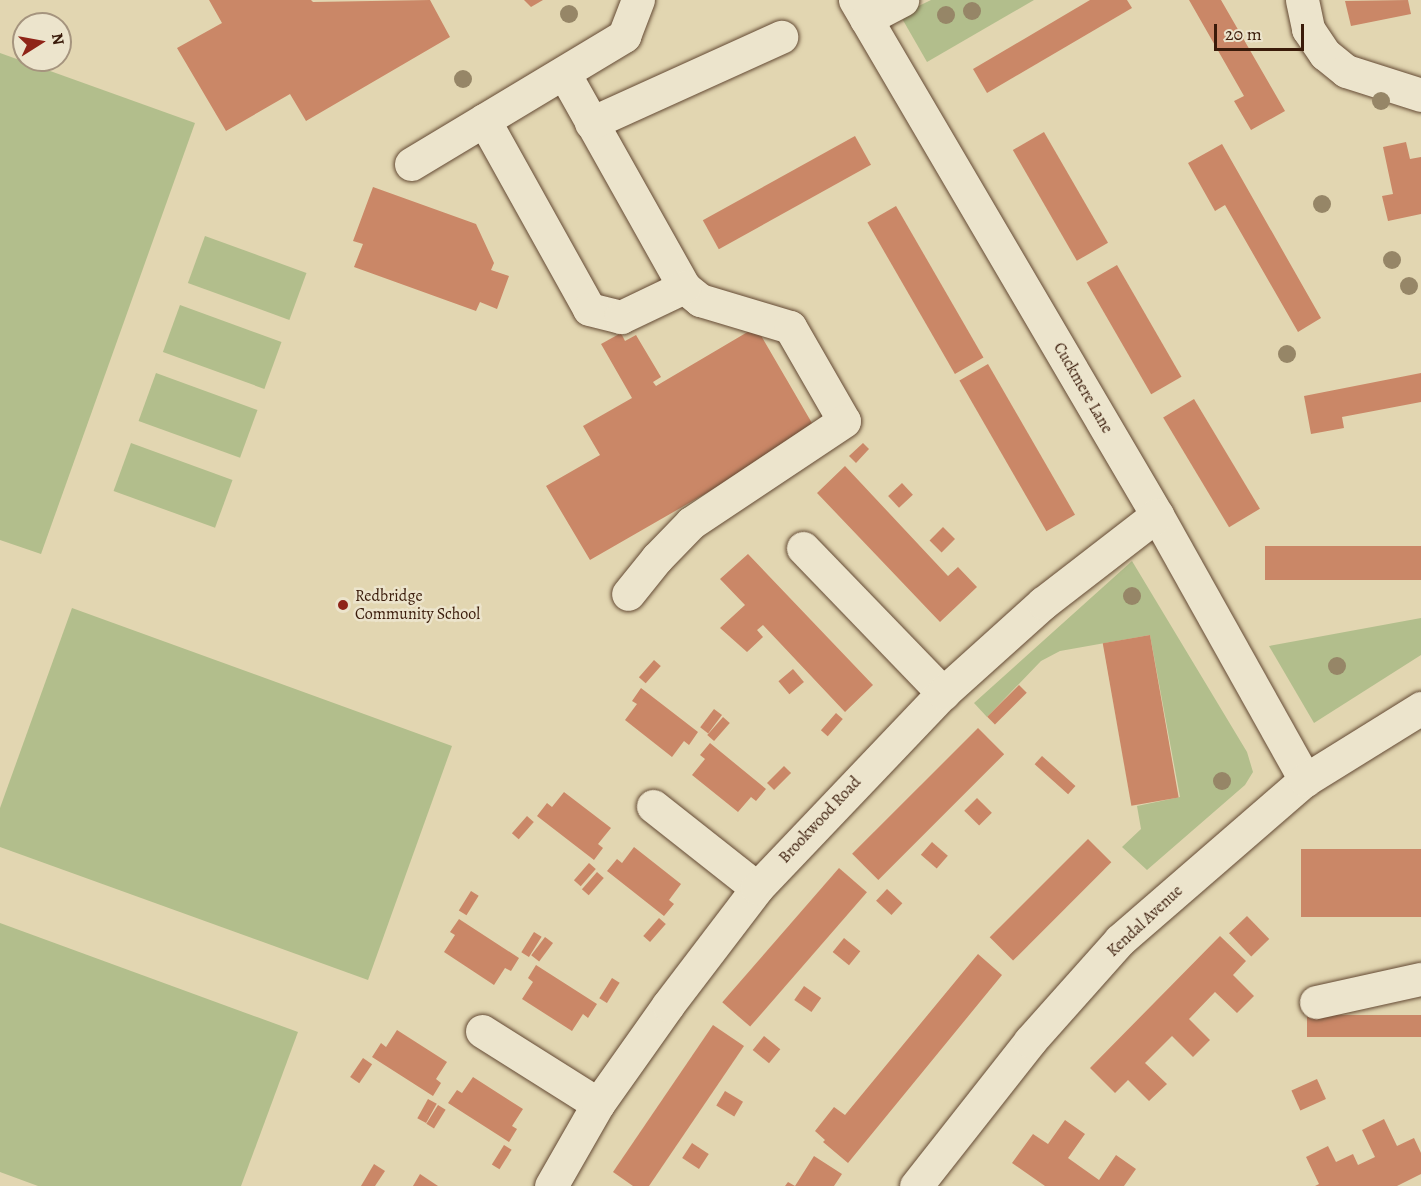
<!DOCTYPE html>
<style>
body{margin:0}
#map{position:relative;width:1421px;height:1186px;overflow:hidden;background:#e2d6b1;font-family:Alegreya,serif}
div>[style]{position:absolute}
.green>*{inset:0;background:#b2be8c;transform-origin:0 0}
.building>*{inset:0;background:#ca8767;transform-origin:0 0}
.roads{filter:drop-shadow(0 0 2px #644a34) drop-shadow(0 0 2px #644a34)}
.minor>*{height:33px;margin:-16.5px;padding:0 16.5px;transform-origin:16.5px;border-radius:16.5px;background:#ece4cc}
.trees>*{width:18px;height:18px;margin:-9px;border-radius:50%;background:#968667}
.dots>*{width:16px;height:16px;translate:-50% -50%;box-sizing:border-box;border:3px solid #ece4cc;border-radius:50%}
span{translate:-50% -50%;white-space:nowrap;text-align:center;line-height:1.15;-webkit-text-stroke:5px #ece4cc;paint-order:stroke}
.street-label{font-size:16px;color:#3a1b0a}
.poi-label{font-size:16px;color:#3a1b0a}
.left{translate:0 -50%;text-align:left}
.north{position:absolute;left:12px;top:12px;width:60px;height:60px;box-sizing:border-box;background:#ece4cc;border:2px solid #a5947e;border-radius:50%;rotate:79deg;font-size:16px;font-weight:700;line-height:24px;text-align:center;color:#3a1b0a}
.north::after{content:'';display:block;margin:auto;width:21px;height:27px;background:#8f2418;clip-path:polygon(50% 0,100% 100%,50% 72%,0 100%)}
.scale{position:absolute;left:1214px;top:24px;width:90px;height:27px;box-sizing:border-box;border:3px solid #3a1b0a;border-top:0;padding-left:8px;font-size:18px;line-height:21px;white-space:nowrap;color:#3a1b0a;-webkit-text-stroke:4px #ece4cc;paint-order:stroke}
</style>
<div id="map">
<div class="green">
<i style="clip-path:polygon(931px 0,1034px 0,927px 62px,900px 15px)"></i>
<i style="clip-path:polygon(0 53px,195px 123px,41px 554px,0 540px)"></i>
<i style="left:205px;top:236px;width:108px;height:50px;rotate:20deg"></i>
<i style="left:180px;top:305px;width:108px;height:50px;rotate:20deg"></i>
<i style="left:156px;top:373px;width:108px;height:51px;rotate:20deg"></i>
<i style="left:131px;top:443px;width:108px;height:51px;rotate:20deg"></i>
<i style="clip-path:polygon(1132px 561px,1247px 752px,1253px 772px,1245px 785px,1147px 870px,1122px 847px,1141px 829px,1137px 806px,1180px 797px,1150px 635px,1060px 651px,1041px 661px,987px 717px,974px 703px)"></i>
<i style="clip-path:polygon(72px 608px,452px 746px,368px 980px,0 847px,0 808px)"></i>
<i style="clip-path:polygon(1421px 618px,1421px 655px,1314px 723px,1269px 646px)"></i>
<i style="clip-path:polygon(0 923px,298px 1032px,241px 1186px,38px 1186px,0 1172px)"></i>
</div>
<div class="building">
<i style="clip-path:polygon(209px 0,311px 0,313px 2px,430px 0,450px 37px,306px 121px,290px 94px,226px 131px,177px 48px,222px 23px)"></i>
<i style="clip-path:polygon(524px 0,543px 0,531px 7px)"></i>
<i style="clip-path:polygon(1090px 0,1127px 0,1132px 8px,987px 93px,973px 69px)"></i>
<i style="clip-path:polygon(1189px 0,1221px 0,1285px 111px,1251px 130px,1234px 101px,1244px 96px)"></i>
<i style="clip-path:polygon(1408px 0,1411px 14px,1351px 26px,1345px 1px)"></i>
<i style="left:1044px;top:132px;width:128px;height:36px;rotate:60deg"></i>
<i style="left:855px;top:136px;width:33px;height:174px;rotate:61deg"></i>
<i style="clip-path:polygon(1406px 142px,1410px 159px,1421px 157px,1421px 214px,1388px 221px,1382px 196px,1393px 194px,1383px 147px)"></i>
<i style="clip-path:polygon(1222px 144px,1321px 318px,1298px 332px,1225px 205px,1215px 211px,1188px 163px)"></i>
<i style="clip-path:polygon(373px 187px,476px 224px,494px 263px,491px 270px,509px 276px,497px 309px,480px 302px,476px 311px,354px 267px,363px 244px,353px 241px)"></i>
<i style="left:896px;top:206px;width:175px;height:33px;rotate:60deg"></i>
<i style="left:1117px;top:265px;width:129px;height:35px;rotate:60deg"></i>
<i style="clip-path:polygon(756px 327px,816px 430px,590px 560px,546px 486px,600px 455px,583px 426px,632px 398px,601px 344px,621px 333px,625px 341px,636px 335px,661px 377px,653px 382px,656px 386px)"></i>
<i style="left:988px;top:364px;width:174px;height:33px;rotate:60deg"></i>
<i style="clip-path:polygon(1421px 373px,1421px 402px,1342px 417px,1344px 428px,1311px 434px,1304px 396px)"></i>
<i style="left:1194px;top:399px;width:128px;height:36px;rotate:59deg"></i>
<i style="clip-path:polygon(863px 443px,869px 449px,856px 463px,849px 456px)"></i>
<i style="clip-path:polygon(845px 466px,948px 576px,958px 567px,977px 587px,940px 622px,817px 493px)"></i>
<i style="left:902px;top:483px;width:16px;height:19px;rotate:47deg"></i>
<i style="left:943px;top:527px;width:17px;height:19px;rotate:45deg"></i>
<i style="left:1421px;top:546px;width:34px;height:156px;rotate:90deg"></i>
<i style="clip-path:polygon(748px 554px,873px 685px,845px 712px,763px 625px,757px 630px,763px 637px,747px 652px,720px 628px,745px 605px,720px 579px)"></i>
<i style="left:1150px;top:635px;width:165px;height:48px;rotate:80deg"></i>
<i style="left:654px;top:660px;width:9px;height:23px;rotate:41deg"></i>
<i style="left:793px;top:669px;width:17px;height:19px;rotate:50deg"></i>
<i style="left:1019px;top:685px;width:11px;height:45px;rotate:45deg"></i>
<i style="clip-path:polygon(641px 688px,698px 732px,689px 745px,684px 741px,672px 757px,625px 720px,637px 704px,632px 701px)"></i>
<i style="left:714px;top:709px;width:10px;height:23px;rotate:37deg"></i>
<i style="left:836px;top:713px;width:9px;height:23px;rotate:41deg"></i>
<i style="left:723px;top:717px;width:9px;height:24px;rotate:41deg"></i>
<i style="left:978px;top:728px;width:37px;height:178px;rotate:45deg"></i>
<i style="clip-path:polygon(710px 743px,766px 789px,756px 801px,751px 797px,738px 812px,692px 775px,705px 759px,700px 755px)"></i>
<i style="left:1042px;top:756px;width:45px;height:11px;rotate:42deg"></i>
<i style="left:784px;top:766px;width:10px;height:24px;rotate:45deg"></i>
<i style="clip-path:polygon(564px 792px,611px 828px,598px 844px,603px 848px,594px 860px,537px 816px,547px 803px,552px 807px)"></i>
<i style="left:977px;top:798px;width:21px;height:18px;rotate:45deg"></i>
<i style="left:527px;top:816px;width:9px;height:23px;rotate:41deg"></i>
<i style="left:1088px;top:839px;width:33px;height:139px;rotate:45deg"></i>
<i style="left:932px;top:842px;width:21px;height:17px;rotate:41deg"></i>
<i style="clip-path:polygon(634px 847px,681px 884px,669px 900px,674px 904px,664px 916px,607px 871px,617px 859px,622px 863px)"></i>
<i style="left:1421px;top:849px;width:68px;height:120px;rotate:90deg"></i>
<i style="left:589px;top:863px;width:9px;height:23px;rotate:41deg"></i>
<i style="left:839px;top:868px;width:37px;height:178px;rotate:41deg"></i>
<i style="left:597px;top:872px;width:9px;height:23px;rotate:41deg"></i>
<i style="left:887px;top:889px;width:21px;height:16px;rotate:43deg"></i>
<i style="left:471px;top:891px;width:9px;height:23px;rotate:32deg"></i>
<i style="left:1247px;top:916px;width:32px;height:25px;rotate:46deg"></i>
<i style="left:659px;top:918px;width:9px;height:24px;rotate:41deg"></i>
<i style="clip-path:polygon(459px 919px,519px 958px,511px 971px,505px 968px,494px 985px,444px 952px,455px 935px,450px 932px)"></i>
<i style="left:534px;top:932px;width:9px;height:24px;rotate:32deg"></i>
<i style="clip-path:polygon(1220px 936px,1246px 961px,1233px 975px,1254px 996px,1237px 1013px,1215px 992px,1189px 1019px,1210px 1040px,1193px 1057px,1172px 1036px,1145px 1063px,1167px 1084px,1149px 1101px,1128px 1080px,1115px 1093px,1090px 1068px)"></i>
<i style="left:545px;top:937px;width:10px;height:23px;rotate:37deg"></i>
<i style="left:844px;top:938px;width:21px;height:18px;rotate:39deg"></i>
<i style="clip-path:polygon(978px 954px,1002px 975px,848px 1163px,823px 1142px,825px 1140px,815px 1131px,834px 1107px,845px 1115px)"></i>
<i style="clip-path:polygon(536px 965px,597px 1004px,588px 1018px,583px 1014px,572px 1031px,522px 999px,533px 982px,528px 978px)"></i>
<i style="left:612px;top:978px;width:9px;height:24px;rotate:32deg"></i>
<i style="left:804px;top:986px;width:21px;height:17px;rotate:35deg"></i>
<i style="left:1421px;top:1015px;width:22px;height:114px;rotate:90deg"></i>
<i style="clip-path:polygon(713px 1025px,744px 1046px,649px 1186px,633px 1186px,613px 1172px)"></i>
<i style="clip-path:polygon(397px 1030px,447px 1062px,436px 1079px,441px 1083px,433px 1096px,372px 1057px,381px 1043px,386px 1047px)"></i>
<i style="left:764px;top:1036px;width:21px;height:18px;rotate:39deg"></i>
<i style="left:363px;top:1058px;width:11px;height:23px;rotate:34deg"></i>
<i style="clip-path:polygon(473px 1077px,523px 1109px,512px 1126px,517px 1129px,509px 1142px,448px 1103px,457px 1090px,462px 1093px)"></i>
<i style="left:1317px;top:1079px;width:22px;height:28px;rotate:66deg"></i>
<i style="left:725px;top:1091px;width:21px;height:17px;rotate:31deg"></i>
<i style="left:428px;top:1099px;width:10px;height:22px;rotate:29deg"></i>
<i style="left:438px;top:1105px;width:9px;height:22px;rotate:32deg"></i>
<i style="clip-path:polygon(1384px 1119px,1397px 1146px,1414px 1138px,1421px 1153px,1421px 1174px,1397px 1186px,1315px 1186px,1319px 1184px,1306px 1157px,1328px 1146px,1336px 1162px,1353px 1154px,1358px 1165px,1375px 1157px,1362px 1130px)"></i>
<i style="clip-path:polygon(1065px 1120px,1085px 1134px,1068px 1158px,1099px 1180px,1116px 1155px,1136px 1169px,1124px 1186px,1045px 1186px,1012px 1163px,1033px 1134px,1048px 1144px)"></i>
<i style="left:692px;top:1143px;width:20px;height:18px;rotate:33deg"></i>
<i style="left:504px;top:1145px;width:9px;height:23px;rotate:32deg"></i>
<i style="clip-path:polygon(814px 1156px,842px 1174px,834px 1186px,785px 1186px,788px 1182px,795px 1186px)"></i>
<i style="clip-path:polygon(374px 1164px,385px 1171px,375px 1186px,361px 1186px)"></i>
<i style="clip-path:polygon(420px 1174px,438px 1186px,413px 1186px)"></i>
</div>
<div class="roads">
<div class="minor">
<i style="left:855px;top:0;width:597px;rotate:59.61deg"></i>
<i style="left:1157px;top:515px;width:304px;rotate:60.8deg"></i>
<i style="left:1302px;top:0;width:30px;rotate:78deg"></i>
<i style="left:1308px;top:29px;width:30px;rotate:56deg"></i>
<i style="left:1325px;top:54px;width:27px;rotate:39deg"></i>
<i style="left:1346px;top:71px;width:79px;rotate:17.7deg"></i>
<i style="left:866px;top:19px;width:41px;rotate:-27.8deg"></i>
<i style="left:564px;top:73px;width:245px;rotate:60.7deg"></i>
<i style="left:684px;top:287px;width:21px;rotate:39deg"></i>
<i style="left:700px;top:300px;width:94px;rotate:16.7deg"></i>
<i style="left:790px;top:327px;width:108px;rotate:60.1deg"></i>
<i style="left:844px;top:421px;width:184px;rotate:146.3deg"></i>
<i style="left:691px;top:523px;width:49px;rotate:134.2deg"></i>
<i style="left:657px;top:558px;width:46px;rotate:128.9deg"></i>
<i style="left:484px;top:120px;width:216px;rotate:60.9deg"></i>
<i style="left:589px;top:309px;width:33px;rotate:14deg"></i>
<i style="left:621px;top:317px;width:70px;rotate:-25.5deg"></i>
<i style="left:591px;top:123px;width:209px;rotate:-24.4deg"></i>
<i style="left:411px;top:164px;width:249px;rotate:-31deg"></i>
<i style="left:624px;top:36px;width:39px;rotate:-69deg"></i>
<i style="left:803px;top:548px;width:202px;rotate:46deg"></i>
<i style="left:653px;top:806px;width:132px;rotate:38.3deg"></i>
<i style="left:1316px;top:1002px;width:107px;rotate:-12.4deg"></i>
<i style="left:482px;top:1031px;width:137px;rotate:32.2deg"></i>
<i style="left:551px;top:1186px;width:95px;rotate:-60.2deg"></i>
<i style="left:598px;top:1104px;width:121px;rotate:-54.7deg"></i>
<i style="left:668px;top:1005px;width:147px;rotate:-52.7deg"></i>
<i style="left:757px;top:888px;width:269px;rotate:-46.4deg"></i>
<i style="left:943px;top:693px;width:135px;rotate:-42deg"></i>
<i style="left:1043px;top:603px;width:144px;rotate:-37.7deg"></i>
<i style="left:916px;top:1186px;width:184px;rotate:-51.8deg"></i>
<i style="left:1030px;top:1041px;width:135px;rotate:-48.3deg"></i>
<i style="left:1120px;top:940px;width:245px;rotate:-40.9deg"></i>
<i style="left:1305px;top:780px;width:137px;rotate:-31.8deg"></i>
</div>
</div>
<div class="trees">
<i style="left:972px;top:11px"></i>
<i style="left:569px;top:14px"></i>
<i style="left:946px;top:15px"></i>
<i style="left:463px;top:79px"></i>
<i style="left:1381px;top:101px"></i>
<i style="left:1322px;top:204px"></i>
<i style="left:1392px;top:260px"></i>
<i style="left:1409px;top:286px"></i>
<i style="left:1287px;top:354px"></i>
<i style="left:1132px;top:596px"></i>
<i style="left:1337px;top:666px"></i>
<i style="left:1222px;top:781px"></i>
</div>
<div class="dots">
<i style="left:343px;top:605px;background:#8f2418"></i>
</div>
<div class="street-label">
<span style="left:1083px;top:388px;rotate:60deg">Cuckmere Lane</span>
<span style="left:820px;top:820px;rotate:-47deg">Brookwood Road</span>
<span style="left:1145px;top:921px;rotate:-43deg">Kendal Avenue</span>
</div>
<div class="poi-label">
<span class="left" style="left:355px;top:605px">Redbridge<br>Community School</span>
</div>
<div class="north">N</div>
<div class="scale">20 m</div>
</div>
